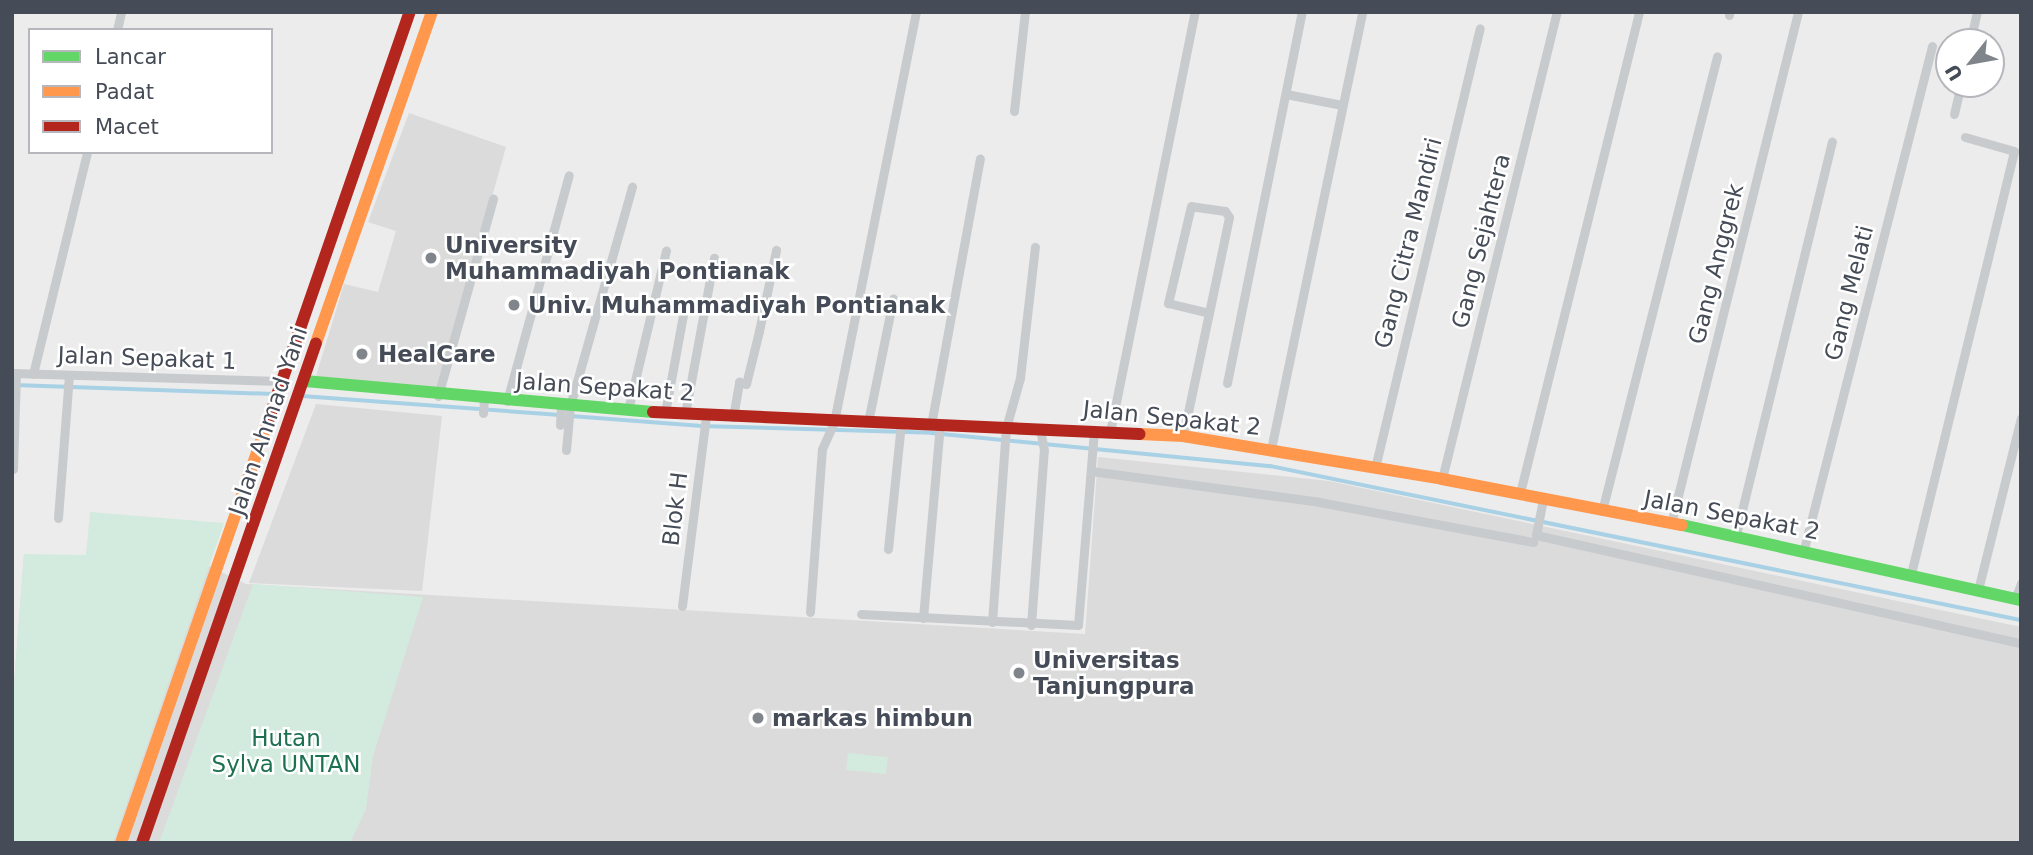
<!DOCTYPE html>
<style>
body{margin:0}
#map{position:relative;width:2033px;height:855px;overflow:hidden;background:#edecec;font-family:"DejaVu Sans",sans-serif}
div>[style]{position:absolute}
.education>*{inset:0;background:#dbdbdb}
.green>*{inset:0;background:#d2ebde;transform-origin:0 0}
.stream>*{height:3.5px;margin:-1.75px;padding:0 1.75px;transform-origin:1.75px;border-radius:1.75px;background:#a8d1e6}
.street>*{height:9px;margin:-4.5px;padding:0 4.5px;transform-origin:4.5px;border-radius:4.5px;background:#c8cbcd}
.fast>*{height:12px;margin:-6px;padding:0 6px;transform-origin:6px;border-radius:6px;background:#63d668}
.slow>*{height:12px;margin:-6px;padding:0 6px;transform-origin:6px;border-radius:6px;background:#ff974d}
.jam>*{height:12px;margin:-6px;padding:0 6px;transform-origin:6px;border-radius:6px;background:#b3261e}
.dots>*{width:19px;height:19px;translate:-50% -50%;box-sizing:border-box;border:4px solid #fff;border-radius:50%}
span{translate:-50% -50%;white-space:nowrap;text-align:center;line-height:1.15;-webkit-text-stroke:5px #fff;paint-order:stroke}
.street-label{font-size:23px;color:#454c57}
.poi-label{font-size:23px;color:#454c57;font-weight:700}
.left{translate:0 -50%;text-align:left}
.park-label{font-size:23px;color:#1d7152}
.frame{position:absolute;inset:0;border:14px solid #454c57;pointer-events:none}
.legend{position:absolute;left:28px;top:28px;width:245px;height:126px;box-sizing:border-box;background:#fff;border:2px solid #b5b7bc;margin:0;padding:9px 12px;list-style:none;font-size:21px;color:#454c57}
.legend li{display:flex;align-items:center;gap:14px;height:35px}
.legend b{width:35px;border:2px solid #b5b7bc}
.north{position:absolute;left:1935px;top:28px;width:70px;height:70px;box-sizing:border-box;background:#fff;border:2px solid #b5b7bc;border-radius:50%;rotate:239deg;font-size:19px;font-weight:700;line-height:28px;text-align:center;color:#454c57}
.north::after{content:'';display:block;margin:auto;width:24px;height:32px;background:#80848b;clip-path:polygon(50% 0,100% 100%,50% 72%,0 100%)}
</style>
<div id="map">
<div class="education">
<i style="clip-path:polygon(409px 113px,506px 147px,438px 390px,316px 376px,344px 284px,378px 292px,396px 231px,368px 222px)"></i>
<i style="clip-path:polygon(316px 404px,442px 416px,422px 591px,249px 583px)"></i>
<i style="clip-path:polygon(1098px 457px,1329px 481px,2021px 627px,2021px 843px,12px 843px,12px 711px,24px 554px,209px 566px,246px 584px,1085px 634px)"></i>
</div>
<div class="green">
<i style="clip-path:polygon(90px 512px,224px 523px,113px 843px,12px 843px,12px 711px,24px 554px,86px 555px)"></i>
<i style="clip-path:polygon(253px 584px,423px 597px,373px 756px,366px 809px,350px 843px,159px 843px)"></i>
<i style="left:848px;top:753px;width:40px;height:17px;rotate:6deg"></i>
</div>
<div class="stream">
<i style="left:15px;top:385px;width:258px;rotate:2deg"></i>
<i style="left:302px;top:396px;width:259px;rotate:4.2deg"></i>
<i style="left:571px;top:416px;width:131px;rotate:4.4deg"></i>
<i style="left:702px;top:426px;width:230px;rotate:1.7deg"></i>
<i style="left:932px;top:433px;width:340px;rotate:5.6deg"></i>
<i style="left:1270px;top:466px;width:767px;rotate:11.59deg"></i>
</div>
<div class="street">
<i style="left:1729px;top:15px;width:3px;rotate:-90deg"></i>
<i style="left:117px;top:30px;width:18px;rotate:-77deg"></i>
<i style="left:1970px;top:42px;width:31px;rotate:-77deg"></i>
<i style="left:1286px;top:94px;width:57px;rotate:11.1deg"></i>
<i style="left:1014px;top:111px;width:100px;rotate:-83.7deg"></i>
<i style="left:1954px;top:114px;width:31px;rotate:-77deg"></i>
<i style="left:12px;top:373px;width:268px;rotate:1.7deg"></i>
<i style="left:33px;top:374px;width:228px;rotate:-76.3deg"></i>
<i style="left:1227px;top:383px;width:379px;rotate:-78.6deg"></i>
<i style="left:438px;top:396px;width:205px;rotate:-74.4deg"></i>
<i style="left:507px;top:401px;width:234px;rotate:-74.7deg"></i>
<i style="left:628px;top:410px;width:164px;rotate:-76.6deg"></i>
<i style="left:483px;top:413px;width:14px;rotate:-86deg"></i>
<i style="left:665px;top:413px;width:100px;rotate:-79.6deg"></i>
<i style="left:685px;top:414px;width:159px;rotate:-79.5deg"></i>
<i style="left:733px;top:417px;width:36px;rotate:-80deg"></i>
<i style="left:739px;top:382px;width:7px;rotate:16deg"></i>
<i style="left:746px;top:384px;width:55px;rotate:-76.2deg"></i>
<i style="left:759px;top:331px;width:83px;rotate:-78.1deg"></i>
<i style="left:868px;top:422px;width:126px;rotate:-78.5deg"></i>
<i style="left:560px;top:425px;width:20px;rotate:-87deg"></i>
<i style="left:931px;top:425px;width:271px;rotate:-79.6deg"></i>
<i style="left:1110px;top:432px;width:429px;rotate:-78.6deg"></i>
<i style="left:1183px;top:436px;width:126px;rotate:-78.1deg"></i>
<i style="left:1209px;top:313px;width:98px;rotate:-78.2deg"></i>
<i style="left:1229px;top:217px;width:7px;rotate:-124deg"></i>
<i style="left:1225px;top:211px;width:34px;rotate:-172deg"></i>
<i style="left:1191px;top:206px;width:100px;rotate:103.3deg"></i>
<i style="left:1168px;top:303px;width:42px;rotate:13.7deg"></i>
<i style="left:1271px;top:449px;width:446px;rotate:-78.2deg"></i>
<i style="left:566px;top:450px;width:44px;rotate:-84.8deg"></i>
<i style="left:570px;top:406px;width:228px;rotate:-74.2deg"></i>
<i style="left:1375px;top:468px;width:452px;rotate:-76.6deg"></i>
<i style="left:13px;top:469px;width:96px;rotate:-88.2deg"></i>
<i style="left:1091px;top:471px;width:230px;rotate:7.7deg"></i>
<i style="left:1319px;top:502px;width:218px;rotate:10.6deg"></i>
<i style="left:1442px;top:479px;width:481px;rotate:-76.2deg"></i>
<i style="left:1520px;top:493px;width:496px;rotate:-76.1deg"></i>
<i style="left:1543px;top:499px;width:37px;rotate:101deg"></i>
<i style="left:1536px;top:535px;width:497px;rotate:12.6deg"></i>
<i style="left:1602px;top:511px;width:469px;rotate:-75.8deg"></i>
<i style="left:58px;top:518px;width:143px;rotate:-85.6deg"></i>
<i style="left:1671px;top:524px;width:528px;rotate:-76.07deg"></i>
<i style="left:1736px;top:535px;width:405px;rotate:-76.3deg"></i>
<i style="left:888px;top:549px;width:127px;rotate:-84.1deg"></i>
<i style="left:1804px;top:549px;width:519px;rotate:-75.72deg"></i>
<i style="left:1911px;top:574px;width:435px;rotate:-76.3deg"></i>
<i style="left:2014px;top:151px;width:51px;rotate:-164.1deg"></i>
<i style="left:1978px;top:590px;width:177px;rotate:-76deg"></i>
<i style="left:2015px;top:599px;width:17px;rotate:-69deg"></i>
<i style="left:682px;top:606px;width:192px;rotate:-82.8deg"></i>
<i style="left:810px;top:612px;width:163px;rotate:-85.8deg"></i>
<i style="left:822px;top:449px;width:30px;rotate:-66deg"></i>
<i style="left:834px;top:422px;width:418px;rotate:-78.7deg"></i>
<i style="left:861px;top:614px;width:217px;rotate:2.9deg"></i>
<i style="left:1078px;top:625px;width:196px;rotate:-85.3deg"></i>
<i style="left:923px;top:618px;width:194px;rotate:-85deg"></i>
<i style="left:992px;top:622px;width:195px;rotate:-85.9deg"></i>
<i style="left:1006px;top:428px;width:52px;rotate:-74.4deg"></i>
<i style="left:1020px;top:378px;width:132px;rotate:-83.5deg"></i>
<i style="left:1031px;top:625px;width:175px;rotate:-85.8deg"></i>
<i style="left:1044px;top:450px;width:21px;rotate:-101deg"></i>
</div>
<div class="fast">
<i style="left:305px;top:381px;width:349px;rotate:5.1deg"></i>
<i style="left:1682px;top:525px;width:347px;rotate:12.5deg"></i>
</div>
<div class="slow">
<i style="left:316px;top:343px;width:351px;rotate:-70.7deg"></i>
<i style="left:1140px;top:434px;width:43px;rotate:2.7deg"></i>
<i style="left:1183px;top:436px;width:263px;rotate:9.4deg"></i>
<i style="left:1442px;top:479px;width:244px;rotate:10.9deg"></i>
<i style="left:121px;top:843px;width:444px;rotate:-70.8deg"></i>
</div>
<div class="jam">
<i style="left:653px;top:412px;width:487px;rotate:2.6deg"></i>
<i style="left:267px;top:424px;width:436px;rotate:-70.9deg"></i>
<i style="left:142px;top:843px;width:529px;rotate:-70.81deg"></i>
</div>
<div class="dots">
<i style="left:431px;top:258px;background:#80848b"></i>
<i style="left:514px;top:305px;background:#80848b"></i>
<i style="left:362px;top:354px;background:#80848b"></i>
<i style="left:1019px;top:673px;background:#80848b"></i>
<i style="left:758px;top:718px;background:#80848b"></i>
</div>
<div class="street-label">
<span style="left:1481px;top:241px;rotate:-76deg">Gang Sejahtera</span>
<span style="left:1408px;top:243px;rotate:-76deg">Gang Citra Mandiri</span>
<span style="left:1716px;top:264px;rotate:-76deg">Gang Anggrek</span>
<span style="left:1849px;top:293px;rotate:-76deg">Gang Melati</span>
<span style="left:147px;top:358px;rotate:2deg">Jalan Sepakat 1</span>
<span style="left:605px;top:387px;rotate:4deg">Jalan Sepakat 2</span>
<span style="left:1172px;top:418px;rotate:6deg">Jalan Sepakat 2</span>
<span style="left:268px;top:421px;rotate:-71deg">Jalan Ahmad Yani</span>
<span style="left:675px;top:509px;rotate:-83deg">Blok H</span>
<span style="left:1732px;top:515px;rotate:11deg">Jalan Sepakat 2</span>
</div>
<div class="poi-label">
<span class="left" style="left:445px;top:258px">University<br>Muhammadiyah Pontianak</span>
<span class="left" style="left:528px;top:305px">Univ. Muhammadiyah Pontianak</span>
<span class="left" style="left:378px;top:354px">HealCare</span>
<span class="left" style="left:1033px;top:673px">Universitas<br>Tanjungpura</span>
<span class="left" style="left:772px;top:718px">markas himbun</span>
</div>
<div class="park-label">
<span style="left:286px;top:751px">Hutan<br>Sylva UNTAN</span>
</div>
<div class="frame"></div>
<ul class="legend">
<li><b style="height:9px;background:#63d668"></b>Lancar</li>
<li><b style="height:9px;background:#ff974d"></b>Padat</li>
<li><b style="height:9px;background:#b3261e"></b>Macet</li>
</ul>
<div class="north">U</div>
</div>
